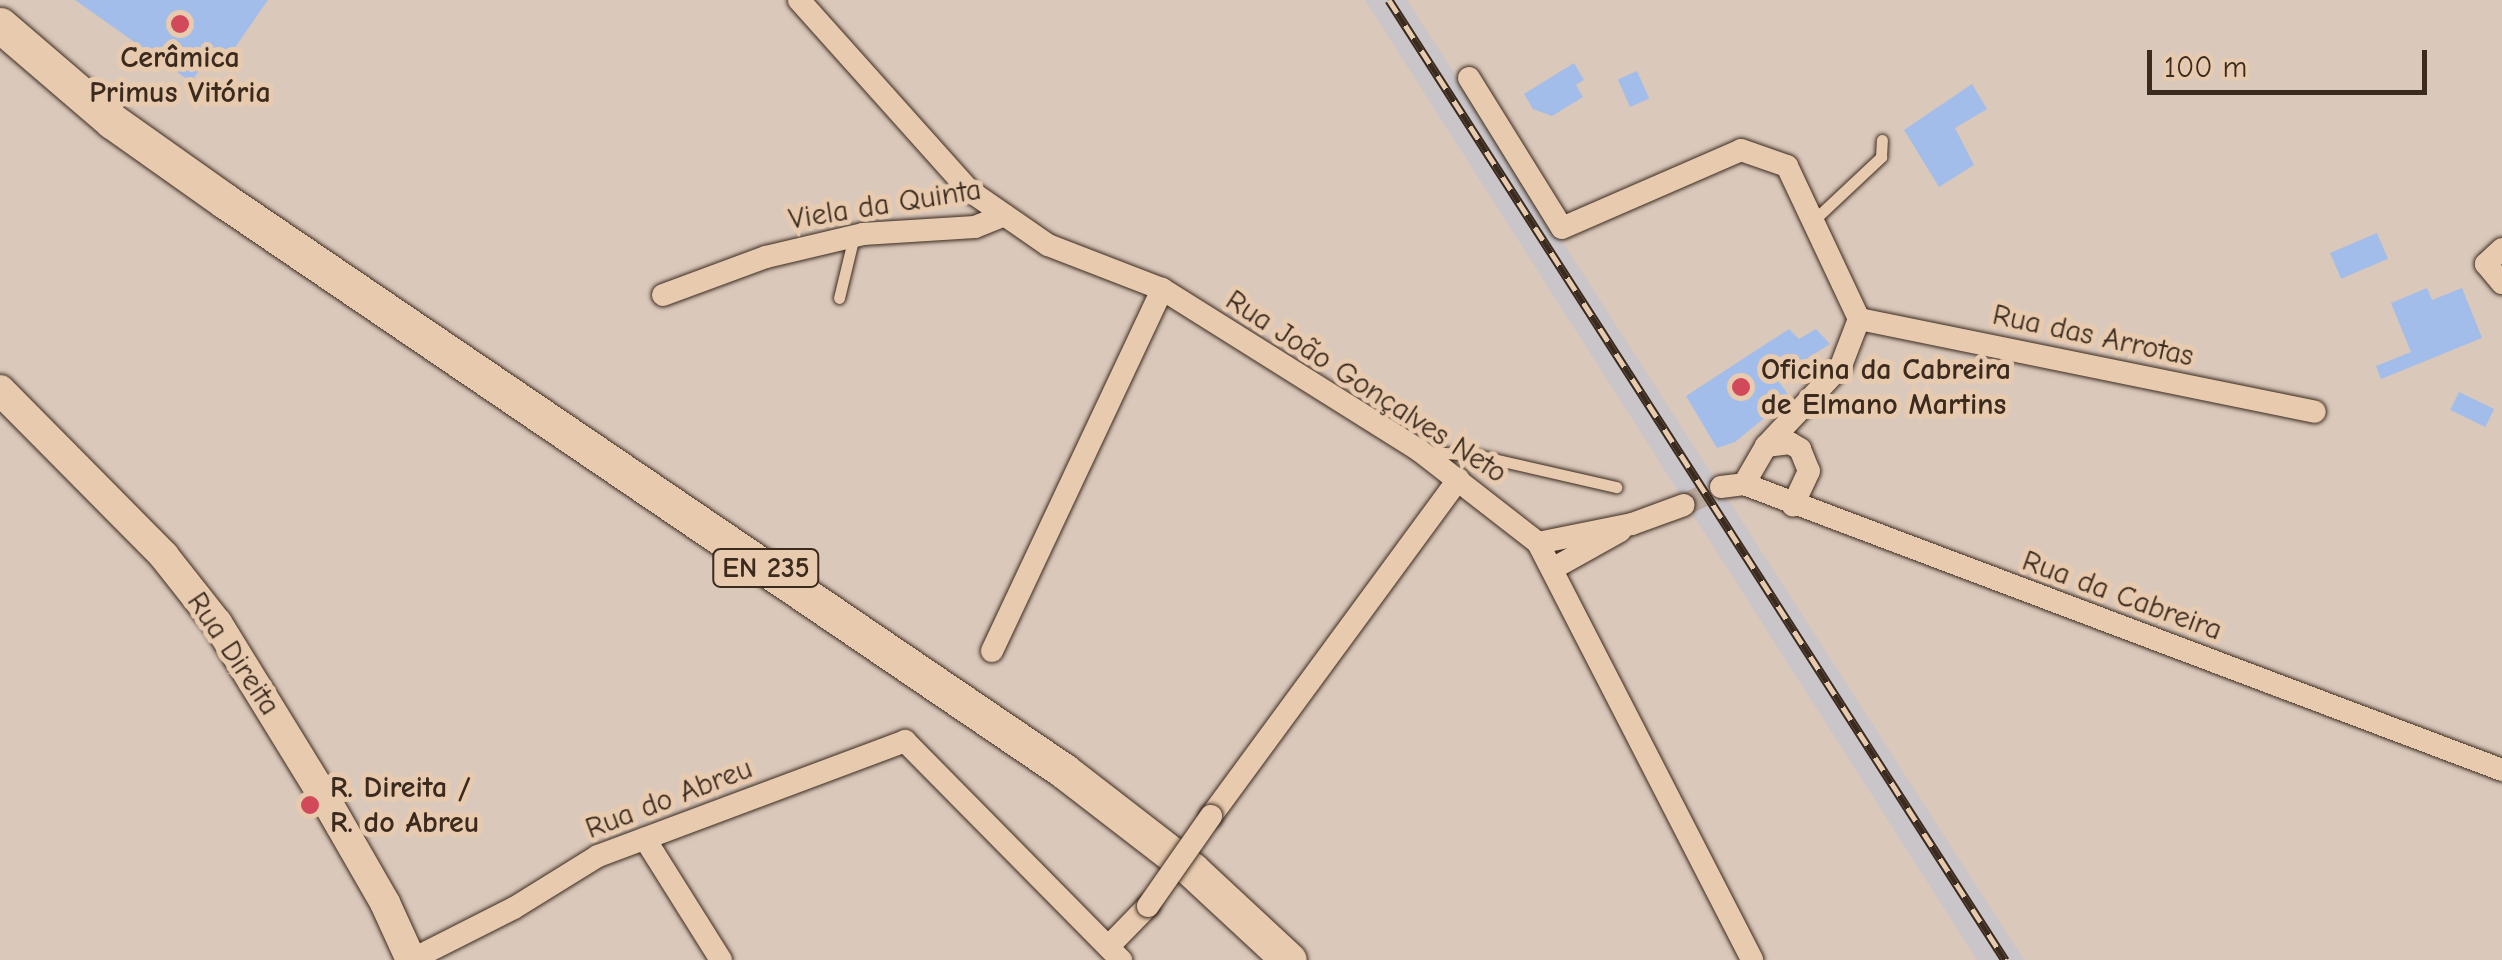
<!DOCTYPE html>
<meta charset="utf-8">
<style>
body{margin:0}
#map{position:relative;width:2502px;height:960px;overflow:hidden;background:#dac8bb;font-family:"Comic Neue",sans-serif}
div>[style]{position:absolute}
.built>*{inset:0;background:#c9c5c9}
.building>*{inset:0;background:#a2bde9;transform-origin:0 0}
.minor-tunnel>*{height:22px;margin-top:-11px;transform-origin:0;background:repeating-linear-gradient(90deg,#baa89c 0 22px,transparent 0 33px)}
.roads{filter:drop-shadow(0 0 2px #3b2a1e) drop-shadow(0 0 2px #3b2a1e)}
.service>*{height:11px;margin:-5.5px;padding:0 5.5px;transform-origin:5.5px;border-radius:5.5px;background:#e8cbaf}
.minor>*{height:22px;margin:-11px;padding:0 11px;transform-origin:11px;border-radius:11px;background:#e8cbaf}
.secondary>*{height:30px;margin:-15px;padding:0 15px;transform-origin:15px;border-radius:15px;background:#e8cbaf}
.primary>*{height:35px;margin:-17.5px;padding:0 17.5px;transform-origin:17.5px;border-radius:17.5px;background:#e8cbaf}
.rail>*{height:9px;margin-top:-4.5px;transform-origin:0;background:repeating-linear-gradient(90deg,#e8cbaf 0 15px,#3b2a1e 0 30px);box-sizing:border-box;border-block:2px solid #3b2a1e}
.bridges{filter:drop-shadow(0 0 2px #3b2a1e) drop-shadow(0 0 2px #3b2a1e)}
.minor-bridge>*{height:22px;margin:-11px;padding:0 11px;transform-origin:11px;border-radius:11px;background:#e8cbaf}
.dots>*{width:28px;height:28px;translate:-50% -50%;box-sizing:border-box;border:5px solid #e8cbaf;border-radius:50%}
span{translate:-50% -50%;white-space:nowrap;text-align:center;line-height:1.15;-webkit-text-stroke:10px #e8cbaf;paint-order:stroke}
.shield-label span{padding:2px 8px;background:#e8cbaf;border:2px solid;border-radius:8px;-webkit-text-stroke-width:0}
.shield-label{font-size:28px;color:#3b2a1e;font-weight:700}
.poi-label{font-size:30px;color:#3b2a1e;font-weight:700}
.left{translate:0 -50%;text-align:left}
.street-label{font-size:30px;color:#3b2a1e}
.scale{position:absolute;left:2147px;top:50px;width:280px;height:45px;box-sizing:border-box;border:5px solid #3b2a1e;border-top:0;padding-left:12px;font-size:30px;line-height:35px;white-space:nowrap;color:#3b2a1e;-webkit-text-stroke:8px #e8cbaf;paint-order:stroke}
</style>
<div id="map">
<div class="built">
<i style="clip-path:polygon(1365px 0,1407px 0,2024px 960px,1977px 960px)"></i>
</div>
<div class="building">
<i style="clip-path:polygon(75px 0,268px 0,229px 56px,215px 48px,191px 82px)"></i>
<i style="clip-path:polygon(1574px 63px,1584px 80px,1576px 85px,1583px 97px,1552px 116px,1533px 109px,1524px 94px)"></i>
<i style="left:1637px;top:71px;width:30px;height:21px;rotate:66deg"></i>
<i style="clip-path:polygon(1972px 84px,1987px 109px,1955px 128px,1974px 165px,1939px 187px,1904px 130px)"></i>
<i style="left:2377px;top:233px;width:28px;height:51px;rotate:67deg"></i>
<i style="clip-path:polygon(2427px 288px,2432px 300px,2462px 288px,2482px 338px,2381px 379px,2376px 366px,2411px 352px,2391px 303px)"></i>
<i style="clip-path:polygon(1789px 329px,1799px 339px,1816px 329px,1830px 344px,1776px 378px,1790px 397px,1735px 442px,1717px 448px,1686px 396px)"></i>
<i style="left:2459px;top:392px;width:39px;height:20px;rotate:26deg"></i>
</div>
<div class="minor-tunnel">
<i style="left:1684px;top:505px;width:41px;rotate:-25.9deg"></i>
</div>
<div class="roads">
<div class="service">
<i style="left:1815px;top:219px;width:91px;rotate:-43.2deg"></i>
<i style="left:1881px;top:157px;width:17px;rotate:-87deg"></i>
<i style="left:839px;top:298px;width:64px;rotate:-76.4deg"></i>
<i style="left:1429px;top:452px;width:47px;rotate:3.7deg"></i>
<i style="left:1476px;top:455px;width:144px;rotate:12.9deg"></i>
</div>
<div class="minor">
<i style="left:799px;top:0;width:256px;rotate:48.2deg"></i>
<i style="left:970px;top:191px;width:95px;rotate:34.7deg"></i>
<i style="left:1048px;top:245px;width:122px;rotate:21.1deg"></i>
<i style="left:1162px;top:289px;width:305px;rotate:32.1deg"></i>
<i style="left:1420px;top:451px;width:150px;rotate:37.9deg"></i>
<i style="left:1538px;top:543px;width:469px;rotate:62.8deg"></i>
<i style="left:1469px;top:78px;width:176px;rotate:58.2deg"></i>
<i style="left:1562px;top:228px;width:195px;rotate:-23.5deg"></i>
<i style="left:1741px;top:150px;width:49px;rotate:19.2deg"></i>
<i style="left:1787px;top:166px;width:169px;rotate:64.8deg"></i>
<i style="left:1859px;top:319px;width:50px;rotate:111deg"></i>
<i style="left:1841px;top:366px;width:110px;rotate:133.2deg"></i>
<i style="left:2502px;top:249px;width:22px;rotate:137deg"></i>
<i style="left:2486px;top:264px;width:25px;rotate:50deg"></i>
<i style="left:663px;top:295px;width:110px;rotate:-20.3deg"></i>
<i style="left:766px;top:257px;width:100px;rotate:-13.3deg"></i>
<i style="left:863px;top:234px;width:112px;rotate:-3.6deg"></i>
<i style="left:975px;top:227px;width:32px;rotate:-22deg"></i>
<i style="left:1859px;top:319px;width:465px;rotate:11.5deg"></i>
<i style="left:1744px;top:484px;width:44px;rotate:-59.9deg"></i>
<i style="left:1766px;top:446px;width:24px;rotate:-7deg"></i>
<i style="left:1790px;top:443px;width:12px;rotate:31deg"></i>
<i style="left:1800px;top:449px;width:24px;rotate:68deg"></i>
<i style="left:1809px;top:471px;width:38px;rotate:115deg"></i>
<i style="left:1721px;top:487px;width:23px;rotate:-7deg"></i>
<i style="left:1744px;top:484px;width:810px;rotate:20.67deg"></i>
<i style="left:1538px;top:543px;width:96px;rotate:-11.4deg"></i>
<i style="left:1632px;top:524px;width:55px;rotate:-20.1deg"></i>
<i style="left:1554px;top:568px;width:76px;rotate:-29.3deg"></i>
<i style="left:992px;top:651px;width:400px;rotate:-64.8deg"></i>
<i style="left:1211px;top:816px;width:418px;rotate:-53.7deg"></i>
<i style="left:645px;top:839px;width:143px;rotate:57.9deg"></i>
<i style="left:1109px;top:946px;width:56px;rotate:-45.7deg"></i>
<i style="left:411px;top:960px;width:115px;rotate:-26.8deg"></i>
<i style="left:514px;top:908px;width:99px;rotate:-31.8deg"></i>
<i style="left:598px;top:856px;width:328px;rotate:-20.5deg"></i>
<i style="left:905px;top:741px;width:308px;rotate:45.4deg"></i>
</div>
<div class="secondary">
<i style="left:0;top:390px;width:233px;rotate:45.3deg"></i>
<i style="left:164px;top:556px;width:85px;rotate:51.7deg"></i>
<i style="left:217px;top:623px;width:202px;rotate:58.4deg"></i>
<i style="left:323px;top:795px;width:125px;rotate:60.1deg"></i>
<i style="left:385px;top:903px;width:63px;rotate:65.5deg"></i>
</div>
<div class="primary">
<i style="left:0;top:25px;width:148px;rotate:40.6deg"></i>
<i style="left:112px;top:121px;width:138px;rotate:35.3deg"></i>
<i style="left:225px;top:201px;width:1014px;rotate:34.19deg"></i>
<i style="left:1064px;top:771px;width:162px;rotate:37.7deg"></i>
<i style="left:1192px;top:870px;width:132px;rotate:42.9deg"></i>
</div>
</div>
<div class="rail">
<i style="left:1389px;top:0;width:1141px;rotate:57.31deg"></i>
</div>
<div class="bridges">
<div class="minor-bridge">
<i style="left:1148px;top:906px;width:110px;rotate:-55deg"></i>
</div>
</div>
<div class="dots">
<i style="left:180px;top:24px;background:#d1495b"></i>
<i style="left:1741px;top:387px;background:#d1495b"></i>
<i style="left:310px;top:805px;background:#d1495b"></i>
</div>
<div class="shield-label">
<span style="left:766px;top:568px">EN 235</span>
</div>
<div class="poi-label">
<span style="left:180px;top:75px">Cerâmica<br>Primus Vitória</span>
<span class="left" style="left:1761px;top:387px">Oficina da Cabreira<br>de Elmano Martins</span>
<span class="left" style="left:330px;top:805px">R. Direita /<br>R. do Abreu</span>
</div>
<div class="street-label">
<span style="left:885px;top:205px;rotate:-9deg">Viela da Quinta</span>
<span style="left:2093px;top:336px;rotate:12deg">Rua das Arrotas</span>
<span style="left:1366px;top:387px;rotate:33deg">Rua João Gonçalves Neto</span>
<span style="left:2122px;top:596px;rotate:20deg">Rua da Cabreira</span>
<span style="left:233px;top:654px;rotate:56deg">Rua Direita</span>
<span style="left:669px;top:799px;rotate:-21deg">Rua do Abreu</span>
</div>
<div class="scale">100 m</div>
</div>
